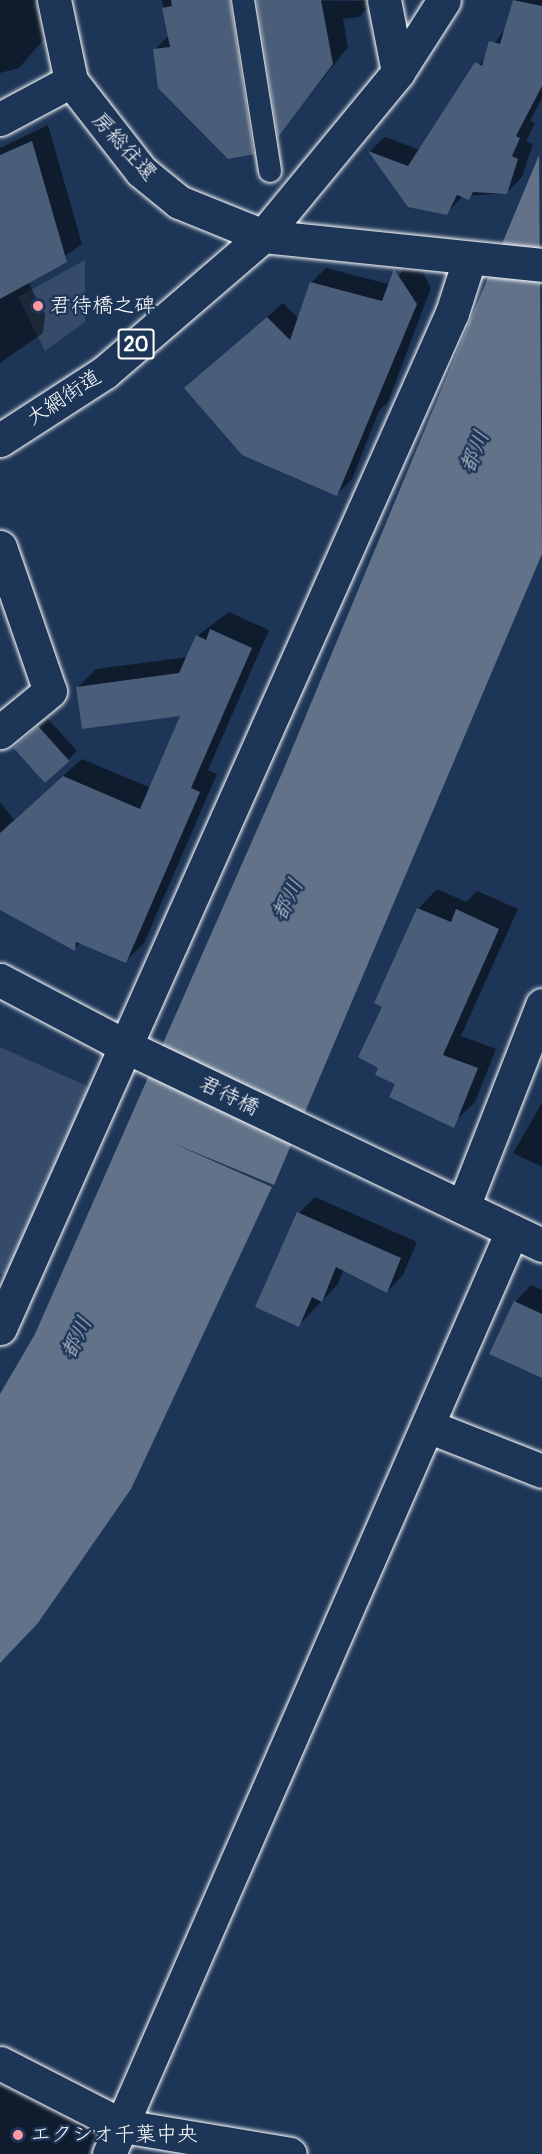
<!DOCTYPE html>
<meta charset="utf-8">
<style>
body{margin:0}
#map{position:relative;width:542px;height:2154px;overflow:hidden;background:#1d3557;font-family:Pangolin,"Klee One",sans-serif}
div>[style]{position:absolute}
.green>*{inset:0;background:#364b69}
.water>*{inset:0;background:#617289}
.shadow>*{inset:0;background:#0007}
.building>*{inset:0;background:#4a5d79;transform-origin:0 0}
.roads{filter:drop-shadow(0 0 2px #fff) drop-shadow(0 0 2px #fff)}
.service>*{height:22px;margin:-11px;padding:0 11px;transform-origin:11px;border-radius:11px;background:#1d3557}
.minor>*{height:33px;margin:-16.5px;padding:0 16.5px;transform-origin:16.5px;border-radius:16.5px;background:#1d3557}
.tertiary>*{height:33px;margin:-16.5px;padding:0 16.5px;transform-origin:16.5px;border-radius:16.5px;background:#1d3557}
.primary>*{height:33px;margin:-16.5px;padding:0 16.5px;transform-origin:16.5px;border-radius:16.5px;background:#1d3557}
.dots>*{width:16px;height:16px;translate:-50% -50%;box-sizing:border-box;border:3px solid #1d3557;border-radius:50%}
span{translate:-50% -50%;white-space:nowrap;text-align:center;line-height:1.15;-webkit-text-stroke:5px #1d3557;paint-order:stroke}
.shield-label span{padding:2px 4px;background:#1d3557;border:2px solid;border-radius:4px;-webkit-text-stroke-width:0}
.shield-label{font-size:20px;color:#fff;font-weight:700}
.street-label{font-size:21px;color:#fff}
.poi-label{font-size:21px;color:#fff}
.left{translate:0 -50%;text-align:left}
.water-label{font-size:22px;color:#b8c0ca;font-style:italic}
</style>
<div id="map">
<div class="green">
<i style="clip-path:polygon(85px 260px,85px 322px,45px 351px,18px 297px)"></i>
<i style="clip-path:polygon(0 1047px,89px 1087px,9px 1277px,0 1273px)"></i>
</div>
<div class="water">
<i style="clip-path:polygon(539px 155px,542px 554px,274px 1185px,170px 1142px,272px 1187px,131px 1489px,38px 1623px,0 1663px,0 1394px,35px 1334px,282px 773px)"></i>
</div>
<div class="shadow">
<i style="clip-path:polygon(0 0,38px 0,45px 38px,19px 68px,0 73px)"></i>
<i style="clip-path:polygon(162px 0,247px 0,269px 137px,253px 153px,155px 50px,169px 35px)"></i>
<i style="clip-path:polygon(258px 0,375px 1px,359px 17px,343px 19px,348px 47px,279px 134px)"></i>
<i style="clip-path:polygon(515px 0,542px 0,542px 98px,530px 121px,535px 123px,526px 141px,533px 144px,522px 177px,506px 193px,463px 196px,446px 213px,409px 205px,370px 151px,385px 137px,420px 150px,507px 26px)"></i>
<i style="clip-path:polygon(48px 125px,82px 244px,28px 282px,45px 314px,43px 333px,0 363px,0 148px)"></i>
<i style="clip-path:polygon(414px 255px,431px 288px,388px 402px,379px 411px,352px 479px,337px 494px,202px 374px,283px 303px,299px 319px,311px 283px,326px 268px,392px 285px)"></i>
<i style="clip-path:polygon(229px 612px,269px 630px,208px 770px,217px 774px,144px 943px,126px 961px,81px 942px,74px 949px,0 902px,0 802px,14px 820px,82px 759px,151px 788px,182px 714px,78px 687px,96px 669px,188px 657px,197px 636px)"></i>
<i style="clip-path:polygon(48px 719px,77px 751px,68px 760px,24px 739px)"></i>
<i style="clip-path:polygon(437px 889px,466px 902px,477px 891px,518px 909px,461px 1036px,496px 1049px,475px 1102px,455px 1121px,380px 1067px,384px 1006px,418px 909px)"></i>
<i style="clip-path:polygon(542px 1103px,542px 1167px,513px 1153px)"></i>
<i style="clip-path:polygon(315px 1197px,417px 1242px,403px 1275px,387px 1292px,344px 1269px,338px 1284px,299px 1325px,299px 1213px)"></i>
<i style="clip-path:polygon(531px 1285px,542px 1290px,542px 1377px,515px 1302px)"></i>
<i style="clip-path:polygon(0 2075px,102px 2128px,88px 2154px,0 2154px)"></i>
</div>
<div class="building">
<i style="clip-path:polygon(171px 0,230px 0,254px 154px,228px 159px,158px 88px,153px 49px,170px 47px,162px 8px,172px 6px)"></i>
<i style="clip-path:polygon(257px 0,321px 0,333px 64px,278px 137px)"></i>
<i style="clip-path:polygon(513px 0,542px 6px,542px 86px,516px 136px,520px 138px,512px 156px,518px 159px,507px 194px,473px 192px,469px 200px,457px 195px,447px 215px,408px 207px,368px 151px,408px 166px,475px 62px,482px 66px,489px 41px,500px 44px)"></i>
<i style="clip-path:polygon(32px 141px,67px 262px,0 299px,0 155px)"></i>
<i style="clip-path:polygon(394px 269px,417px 304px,337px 496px,242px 455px,184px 388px,267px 317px,290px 340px,310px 282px,382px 301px)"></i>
<i style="clip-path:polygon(210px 629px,252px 648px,191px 788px,200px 792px,126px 963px,76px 942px,75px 951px,0 910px,0 833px,63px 776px,140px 809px,180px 716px,82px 729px,76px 687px,179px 673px,196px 635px,206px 640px)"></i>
<i style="left:38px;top:726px;width:47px;height:33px;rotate:48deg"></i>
<i style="clip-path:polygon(417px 908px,451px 922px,456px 909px,499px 929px,443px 1055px,478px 1068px,454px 1128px,389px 1097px,395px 1084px,375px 1075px,378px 1068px,358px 1057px,382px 1007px,374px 1003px)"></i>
<i style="clip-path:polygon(297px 1212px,401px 1258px,387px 1293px,336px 1267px,322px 1302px,312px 1297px,299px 1327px,255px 1307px)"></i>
<i style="clip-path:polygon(514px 1301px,542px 1314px,542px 1378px,489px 1354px)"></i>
</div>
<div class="roads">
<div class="service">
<i style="left:243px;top:0;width:173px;rotate:81deg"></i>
</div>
<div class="minor">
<i style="left:384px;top:0;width:73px;rotate:79deg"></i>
<i style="left:0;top:119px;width:81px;rotate:-28.2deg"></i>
<i style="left:0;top:547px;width:152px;rotate:70.9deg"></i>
<i style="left:50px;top:691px;width:65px;rotate:140.6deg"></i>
<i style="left:463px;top:1207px;width:217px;rotate:-68.6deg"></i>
<i style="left:0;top:1328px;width:1111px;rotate:-66deg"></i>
<i style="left:452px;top:313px;width:56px;rotate:-72.2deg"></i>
<i style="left:430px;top:1427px;width:120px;rotate:21.4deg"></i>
<i style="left:0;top:2063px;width:138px;rotate:27.1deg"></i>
<i style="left:123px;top:2126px;width:169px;rotate:9.5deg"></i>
<i style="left:109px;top:2154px;width:1007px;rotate:-66.41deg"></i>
</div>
<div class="tertiary">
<i style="left:54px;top:0;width:83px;rotate:78.1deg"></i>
<i style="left:71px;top:81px;width:114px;rotate:52.1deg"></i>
<i style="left:141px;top:171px;width:49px;rotate:39.2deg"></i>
<i style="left:179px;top:202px;width:91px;rotate:22deg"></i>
<i style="left:263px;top:236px;width:212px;rotate:-50.5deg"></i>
<i style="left:398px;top:72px;width:85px;rotate:-57.4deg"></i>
<i style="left:0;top:980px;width:144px;rotate:27.8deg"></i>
<i style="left:127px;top:1047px;width:460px;rotate:25.5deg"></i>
</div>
<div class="primary">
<i style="left:0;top:440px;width:125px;rotate:-32.9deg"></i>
<i style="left:105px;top:372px;width:208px;rotate:-40.7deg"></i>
<i style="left:263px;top:236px;width:281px;rotate:5.9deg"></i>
</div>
</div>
<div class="dots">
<i style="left:38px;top:306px;background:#ff9aa2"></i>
<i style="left:18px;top:2135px;background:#ff9aa2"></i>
</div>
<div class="shield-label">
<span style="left:136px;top:344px">20</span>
</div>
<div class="street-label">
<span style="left:124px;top:147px;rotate:48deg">房総往還</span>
<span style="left:64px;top:398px;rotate:-33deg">大網街道</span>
<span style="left:229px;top:1096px;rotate:26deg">君待橋</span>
</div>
<div class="poi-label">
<span class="left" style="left:50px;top:306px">君待橋之碑</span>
<span class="left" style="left:30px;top:2135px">エクシオ千葉中央</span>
</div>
<div class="water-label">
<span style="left:475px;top:452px;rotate:-68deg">都川</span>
<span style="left:288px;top:900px;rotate:-64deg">都川</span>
<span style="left:77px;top:1338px;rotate:-64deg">都川</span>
</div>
</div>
